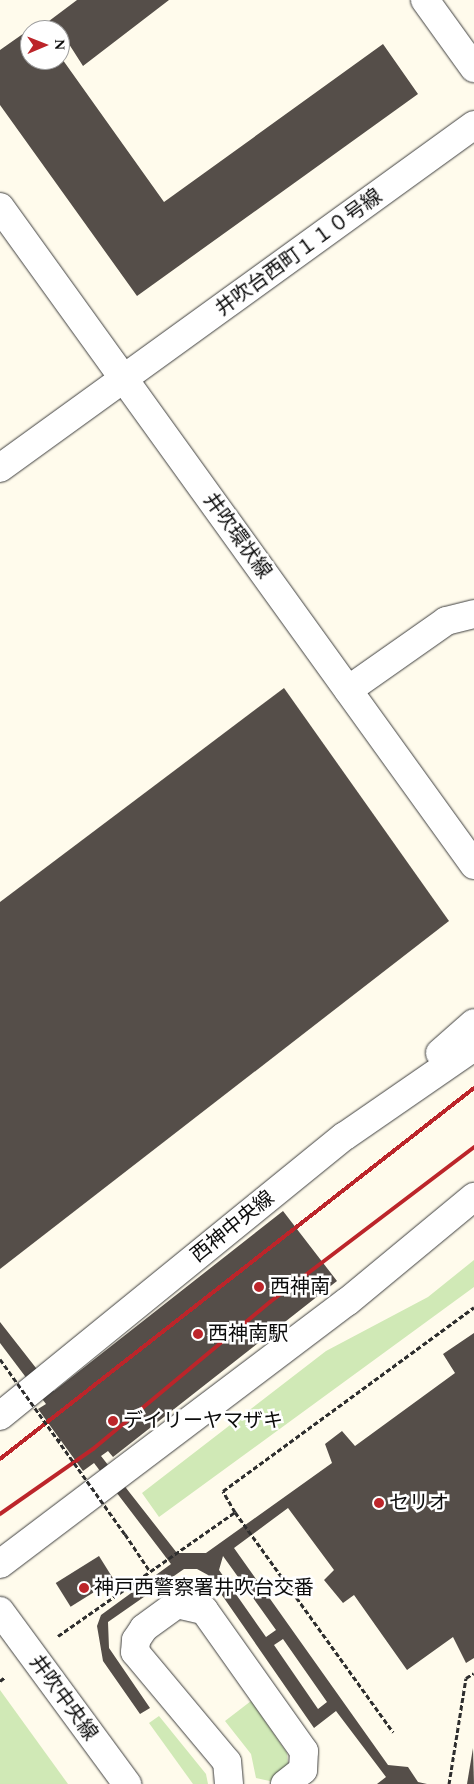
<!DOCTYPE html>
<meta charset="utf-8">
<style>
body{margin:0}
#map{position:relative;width:474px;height:1784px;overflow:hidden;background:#fffbec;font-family:Spectral,"Noto Sans JP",serif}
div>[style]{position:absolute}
.green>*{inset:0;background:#d0e9b6}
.building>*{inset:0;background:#554e49;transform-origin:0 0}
.path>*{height:3px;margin-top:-1.5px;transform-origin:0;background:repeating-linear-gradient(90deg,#2e2e2e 0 5px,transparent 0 7.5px)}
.roads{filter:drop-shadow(0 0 1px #3f3f3f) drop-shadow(0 0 1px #3f3f3f)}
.minor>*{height:28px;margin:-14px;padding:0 14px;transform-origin:14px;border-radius:14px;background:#fff}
.rail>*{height:4px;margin:-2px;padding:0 2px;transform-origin:2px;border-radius:2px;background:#bc252a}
.path-bridge>*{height:3px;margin-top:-1.5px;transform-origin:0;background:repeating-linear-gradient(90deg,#2e2e2e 0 5px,transparent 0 7.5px)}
.dots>*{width:14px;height:14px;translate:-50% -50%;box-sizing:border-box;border:2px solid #fff;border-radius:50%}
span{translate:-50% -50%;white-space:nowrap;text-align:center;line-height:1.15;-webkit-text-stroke:5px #fff;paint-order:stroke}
.street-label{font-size:20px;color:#0c0c0c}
.poi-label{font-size:20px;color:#0c0c0c}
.left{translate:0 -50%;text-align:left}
.north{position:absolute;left:20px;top:20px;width:50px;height:50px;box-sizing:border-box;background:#fff;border:1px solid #9e9e9e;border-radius:50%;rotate:89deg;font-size:14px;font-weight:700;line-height:20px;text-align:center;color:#0c0c0c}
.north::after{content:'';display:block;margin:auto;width:18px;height:22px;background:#bc252a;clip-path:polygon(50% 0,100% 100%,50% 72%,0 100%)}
</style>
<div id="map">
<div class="green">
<i style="clip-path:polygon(474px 1260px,474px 1287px,159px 1517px,142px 1493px,326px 1351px,428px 1297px)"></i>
<i style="clip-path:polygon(0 1690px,68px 1784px,0 1784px)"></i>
<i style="clip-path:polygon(251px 1701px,287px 1753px,288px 1764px,274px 1782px,256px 1778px,251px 1754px,225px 1721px)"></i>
<i style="clip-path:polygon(159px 1716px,206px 1774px,208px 1784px,193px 1784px,149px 1723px)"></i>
</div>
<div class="building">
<i style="clip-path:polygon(77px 0,169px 0,83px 66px,60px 30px,49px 21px)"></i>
<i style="clip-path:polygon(37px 24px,42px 30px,30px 30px,30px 60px,60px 60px,60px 56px,164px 202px,383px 44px,418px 94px,137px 296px,0 105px,0 50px)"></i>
<i style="clip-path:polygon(284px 688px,449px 921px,0 1269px,0 902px)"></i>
<i style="clip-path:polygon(evenodd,283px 1211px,337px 1281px,113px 1457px,108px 1451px,101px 1456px,177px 1553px,206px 1553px,332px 1463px,325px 1444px,342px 1431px,355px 1446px,455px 1373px,443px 1354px,474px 1333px,474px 1658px,466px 1663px,453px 1637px,407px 1670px,354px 1595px,343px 1603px,324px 1580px,334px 1570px,288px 1508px,234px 1548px,388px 1765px,408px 1767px,418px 1782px,427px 1784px,377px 1784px,386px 1777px,336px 1711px,314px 1728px,208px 1575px,197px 1569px,184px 1569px,108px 1622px,109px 1648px,150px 1708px,140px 1714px,103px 1661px,97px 1626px,101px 1615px,171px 1564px,94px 1463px,83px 1471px,38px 1409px,46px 1404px,0 1343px,0 1322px,54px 1391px,283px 1211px,223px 1556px,276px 1630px,266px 1637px,219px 1570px,223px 1556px,283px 1211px,283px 1639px,327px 1702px,318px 1709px,274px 1645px,283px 1639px)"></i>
<i style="left:99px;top:1556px;width:28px;height:51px;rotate:58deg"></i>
<i style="clip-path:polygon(473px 1748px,474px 1784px,467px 1784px)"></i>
</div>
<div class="path">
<i style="left:58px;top:1441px;width:3px;rotate:-45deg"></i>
<i style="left:235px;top:1512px;width:271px;rotate:54.3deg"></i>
<i style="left:125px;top:1534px;width:43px;rotate:56.3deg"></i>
<i style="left:58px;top:1636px;width:216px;rotate:-35deg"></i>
<i style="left:235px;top:1512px;width:24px;rotate:-120deg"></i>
<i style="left:223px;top:1491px;width:311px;rotate:-36.2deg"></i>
<i style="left:0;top:1681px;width:6px;rotate:-39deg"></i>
<i style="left:449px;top:1784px;width:107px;rotate:-80.9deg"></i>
<i style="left:466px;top:1678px;width:9px;rotate:-32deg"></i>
</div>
<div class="roads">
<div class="minor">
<i style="left:425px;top:0;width:84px;rotate:54.2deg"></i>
<i style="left:0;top:207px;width:811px;rotate:54.23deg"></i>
<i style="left:0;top:468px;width:585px;rotate:-35.89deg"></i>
<i style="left:348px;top:690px;width:120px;rotate:-35.1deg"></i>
<i style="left:446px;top:621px;width:29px;rotate:-14deg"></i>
<i style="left:440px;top:1053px;width:45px;rotate:-41.4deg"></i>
<i style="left:0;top:1416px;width:444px;rotate:-39.1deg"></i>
<i style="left:345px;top:1136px;width:157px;rotate:-34.6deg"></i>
<i style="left:0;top:1564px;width:435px;rotate:-37.1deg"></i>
<i style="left:347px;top:1302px;width:165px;rotate:-39.6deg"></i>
<i style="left:0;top:1611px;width:215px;rotate:53.7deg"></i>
<i style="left:229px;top:1784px;width:22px;rotate:-95deg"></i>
<i style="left:227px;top:1762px;width:143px;rotate:-129.9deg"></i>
<i style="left:135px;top:1652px;width:12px;rotate:-85deg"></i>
<i style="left:136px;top:1640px;width:14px;rotate:-56deg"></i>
<i style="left:144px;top:1628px;width:41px;rotate:-36deg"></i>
<i style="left:177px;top:1604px;width:28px;rotate:13deg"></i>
<i style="left:204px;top:1610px;width:173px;rotate:54.7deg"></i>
<i style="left:304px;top:1751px;width:19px;rotate:93deg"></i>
<i style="left:303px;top:1770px;width:23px;rotate:142deg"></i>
</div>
</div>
<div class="rail">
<i style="left:0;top:1459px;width:602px;rotate:-38.05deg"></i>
<i style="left:0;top:1514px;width:113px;rotate:-35deg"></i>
<i style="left:93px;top:1449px;width:230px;rotate:-39.7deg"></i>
<i style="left:270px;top:1302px;width:256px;rotate:-37.2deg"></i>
</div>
<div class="path-bridge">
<i style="left:0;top:1359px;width:215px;rotate:54.5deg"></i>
</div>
<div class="dots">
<i style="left:259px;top:1287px;background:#bc252a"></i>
<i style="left:198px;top:1334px;background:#bc252a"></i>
<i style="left:113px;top:1421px;background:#bc252a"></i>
<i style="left:379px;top:1503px;background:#bc252a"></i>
<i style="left:84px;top:1588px;background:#bc252a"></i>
</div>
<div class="street-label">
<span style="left:299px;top:253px;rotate:-36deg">井吹台西町１１０号線</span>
<span style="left:237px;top:536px;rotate:54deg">井吹環状線</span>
<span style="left:233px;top:1227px;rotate:-39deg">西神中央線</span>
<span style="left:63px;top:1698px;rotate:54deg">井吹中央線</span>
</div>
<div class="poi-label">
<span class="left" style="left:270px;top:1287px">西神南</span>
<span class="left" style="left:208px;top:1334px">西神南駅</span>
<span class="left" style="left:123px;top:1421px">デイリーヤマザキ</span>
<span class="left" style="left:389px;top:1503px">セリオ</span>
<span class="left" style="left:94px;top:1588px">神戸西警察署井吹台交番</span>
</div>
<div class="north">N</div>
</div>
